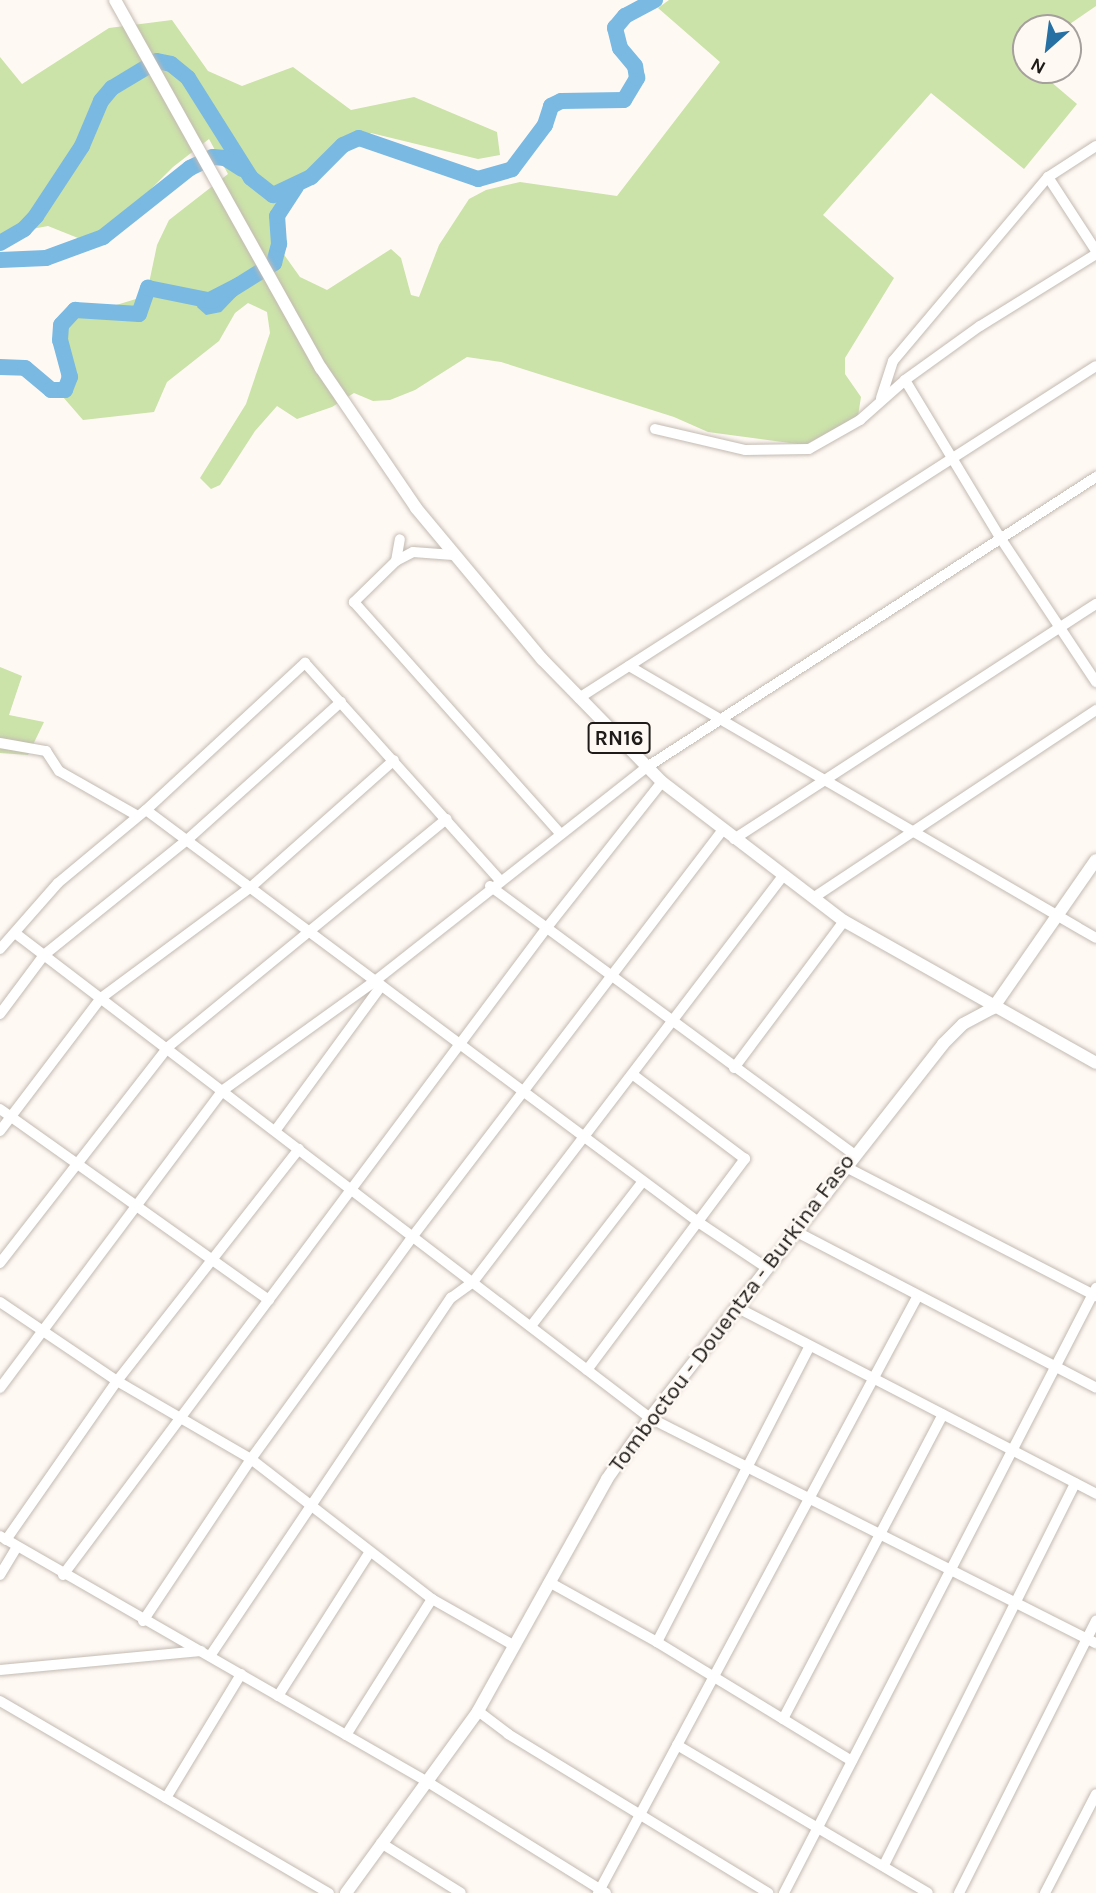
<!DOCTYPE html>
<style>
body{margin:0}
#map{position:relative;width:1096px;height:1893px;overflow:hidden;background:#fff9f4;font-family:Karla,sans-serif}
div>[style]{position:absolute}
.green>*{inset:0;background:#cbe2a9}
.water>*{inset:0;background:#79b9e2}
.river>*{height:16px;margin:-8px;padding:0 8px;transform-origin:8px;border-radius:8px;background:#79b9e2}
.roads{filter:drop-shadow(0 0 2px #c3bab2) drop-shadow(0 0 2px #c3bab2)}
.minor>*{height:10px;margin:-5px;padding:0 5px;transform-origin:5px;border-radius:5px;background:#fff}
.major>*{height:12px;margin:-6px;padding:0 6px;transform-origin:6px;border-radius:6px;background:#fff}
span{translate:-50% -50%;white-space:nowrap;text-align:center;line-height:1.15;-webkit-text-stroke:5px #fff9f4;paint-order:stroke}
.shield-label span{padding:2px 5px;background:#fff9f4;border:2px solid;border-radius:5px;-webkit-text-stroke-width:0}
.shield-label{font-size:21px;color:#1e1b18;font-weight:700}
.street-label{font-size:23px;color:#1e1b18}
.north{position:absolute;left:1012px;top:14px;width:70px;height:70px;box-sizing:border-box;background:#fff9f4;border:2px solid #a5a09c;border-radius:50%;rotate:208deg;font-size:19px;font-weight:700;line-height:28px;text-align:center;color:#1e1b18}
.north::after{content:'';display:block;margin:auto;width:24px;height:32px;background:#2670a3;clip-path:polygon(50% 0,100% 100%,50% 72%,0 100%)}
</style>
<div id="map">
<div class="green">
<i style="clip-path:polygon(669px 0,1096px 0,1096px 6px,1064px 28px,1026px 28px,1022px 57px,1026px 70px,1037px 70px,1077px 104px,1024px 169px,931px 93px,823px 215px,894px 278px,845px 358px,845px 374px,861px 397px,858px 416px,805px 445px,708px 432px,674px 417px,501px 362px,467px 357px,415px 390px,390px 400px,373px 401px,354px 393px,332px 407px,297px 419px,277px 406px,255px 431px,220px 485px,211px 489px,200px 478px,246px 404px,270px 333px,267px 312px,248px 303px,235px 313px,219px 341px,167px 382px,154px 412px,83px 420px,63px 397px,57px 323px,136px 299px,148px 288px,157px 245px,169px 220px,228px 174px,209px 139px,173px 167px,131px 209px,94px 234px,78px 238px,48px 226px,0 235px,0 57px,22px 84px,109px 28px,172px 20px,208px 71px,242px 86px,293px 67px,351px 110px,414px 97px,497px 132px,500px 155px,478px 159px,371px 133px,276px 207px,280px 249px,300px 277px,327px 290px,391px 249px,401px 258px,411px 295px,419px 297px,439px 245px,469px 199px,486px 190px,520px 182px,617px 196px,720px 62px,658px 8px)"></i>
<i style="clip-path:polygon(0 667px,22px 676px,9px 715px,44px 722px,28px 755px,0 753px)"></i>
</div>
<div class="water">
<i style="clip-path:polygon(237px 277px,243px 289px,221px 312px,206px 315px,197px 307px,204px 294px)"></i>
</div>
<div class="river">
<i style="left:0;top:243px;width:28px;rotate:-30deg"></i>
<i style="left:24px;top:229px;width:18px;rotate:-47deg"></i>
<i style="left:36px;top:216px;width:84px;rotate:-56.7deg"></i>
<i style="left:82px;top:146px;width:49px;rotate:-67.1deg"></i>
<i style="left:101px;top:101px;width:17px;rotate:-50deg"></i>
<i style="left:112px;top:88px;width:52px;rotate:-31deg"></i>
<i style="left:157px;top:61px;width:14px;rotate:12deg"></i>
<i style="left:171px;top:64px;width:22px;rotate:39deg"></i>
<i style="left:188px;top:78px;width:118px;rotate:57.8deg"></i>
<i style="left:251px;top:178px;width:28px;rotate:38deg"></i>
<i style="left:273px;top:195px;width:42px;rotate:-25.3deg"></i>
<i style="left:311px;top:177px;width:45px;rotate:-45deg"></i>
<i style="left:343px;top:145px;width:17px;rotate:-24deg"></i>
<i style="left:359px;top:138px;width:126px;rotate:19deg"></i>
<i style="left:478px;top:179px;width:35px;rotate:-16deg"></i>
<i style="left:512px;top:169px;width:55px;rotate:-53.1deg"></i>
<i style="left:545px;top:125px;width:20px;rotate:-72deg"></i>
<i style="left:551px;top:106px;width:11px;rotate:-27deg"></i>
<i style="left:561px;top:101px;width:63px;rotate:-0.9deg"></i>
<i style="left:624px;top:100px;width:26px;rotate:-59deg"></i>
<i style="left:637px;top:78px;width:12px;rotate:-99deg"></i>
<i style="left:635px;top:66px;width:23px;rotate:-130deg"></i>
<i style="left:620px;top:48px;width:21px;rotate:-104deg"></i>
<i style="left:615px;top:28px;width:16px;rotate:-50deg"></i>
<i style="left:625px;top:16px;width:34px;rotate:-28deg"></i>
<i style="left:0;top:260px;width:46px;rotate:-2.5deg"></i>
<i style="left:46px;top:258px;width:61px;rotate:-20.2deg"></i>
<i style="left:103px;top:237px;width:111px;rotate:-38.4deg"></i>
<i style="left:190px;top:168px;width:25px;rotate:-26deg"></i>
<i style="left:213px;top:157px;width:12px;rotate:5deg"></i>
<i style="left:225px;top:158px;width:20px;rotate:33deg"></i>
<i style="left:0;top:367px;width:25px;rotate:2deg"></i>
<i style="left:25px;top:368px;width:34px;rotate:40deg"></i>
<i style="left:51px;top:390px;width:14px"></i>
<i style="left:65px;top:390px;width:14px;rotate:-69deg"></i>
<i style="left:70px;top:377px;width:38px;rotate:-105deg"></i>
<i style="left:60px;top:340px;width:15px;rotate:-86deg"></i>
<i style="left:61px;top:325px;width:21px;rotate:-47deg"></i>
<i style="left:75px;top:310px;width:64px;rotate:3.6deg"></i>
<i style="left:139px;top:314px;width:28px;rotate:-71deg"></i>
<i style="left:148px;top:288px;width:65px;rotate:11.5deg"></i>
<i style="left:212px;top:301px;width:22px;rotate:-30deg"></i>
<i style="left:231px;top:290px;width:51px;rotate:-32.1deg"></i>
<i style="left:274px;top:263px;width:20px;rotate:-75deg"></i>
<i style="left:279px;top:244px;width:28px;rotate:-94deg"></i>
<i style="left:277px;top:216px;width:35px;rotate:-57deg"></i>
</div>
<div class="roads">
<div class="minor">
<i style="left:1096px;top:146px;width:57px;rotate:147.1deg"></i>
<i style="left:1048px;top:177px;width:88px;rotate:57deg"></i>
<i style="left:905px;top:380px;width:186px;rotate:58.9deg"></i>
<i style="left:1001px;top:539px;width:172px;rotate:56.4deg"></i>
<i style="left:881px;top:398px;width:39px;rotate:-72deg"></i>
<i style="left:893px;top:361px;width:241px;rotate:-49.9deg"></i>
<i style="left:655px;top:429px;width:92px;rotate:13.1deg"></i>
<i style="left:745px;top:450px;width:64px;rotate:-0.9deg"></i>
<i style="left:809px;top:449px;width:59px;rotate:-29.6deg"></i>
<i style="left:860px;top:420px;width:60px;rotate:-41.6deg"></i>
<i style="left:905px;top:380px;width:92px;rotate:-35.8deg"></i>
<i style="left:980px;top:326px;width:137px;rotate:-31.8deg"></i>
<i style="left:453px;top:555px;width:40px;rotate:-175.7deg"></i>
<i style="left:413px;top:552px;width:19px;rotate:152deg"></i>
<i style="left:396px;top:561px;width:59px;rotate:135.7deg"></i>
<i style="left:354px;top:602px;width:310px;rotate:48.3deg"></i>
<i style="left:396px;top:561px;width:22px;rotate:-80deg"></i>
<i style="left:629px;top:666px;width:540px;rotate:30.22deg"></i>
<i style="left:579px;top:698px;width:614px;rotate:-32.71deg"></i>
<i style="left:0;top:743px;width:47px;rotate:9.9deg"></i>
<i style="left:46px;top:751px;width:24px;rotate:57deg"></i>
<i style="left:59px;top:771px;width:91px;rotate:29.7deg"></i>
<i style="left:146px;top:810px;width:692px;rotate:36.72deg"></i>
<i style="left:701px;top:1224px;width:79px;rotate:33.7deg"></i>
<i style="left:734px;top:839px;width:432px;rotate:-33deg"></i>
<i style="left:490px;top:886px;width:451px;rotate:36.4deg"></i>
<i style="left:813px;top:898px;width:340px;rotate:-33.6deg"></i>
<i style="left:15px;top:933px;width:799px;rotate:37.37deg"></i>
<i style="left:650px;top:1418px;width:500px;rotate:26.8deg"></i>
<i style="left:0;top:949px;width:88px;rotate:-48.7deg"></i>
<i style="left:58px;top:883px;width:114px;rotate:-39.7deg"></i>
<i style="left:146px;top:810px;width:217px;rotate:-42.8deg"></i>
<i style="left:305px;top:663px;width:290px;rotate:48.1deg"></i>
<i style="left:0;top:1014px;width:74px;rotate:-53.3deg"></i>
<i style="left:44px;top:955px;width:184px;rotate:-38.8deg"></i>
<i style="left:187px;top:840px;width:207px;rotate:-41.9deg"></i>
<i style="left:734px;top:1068px;width:184px;rotate:-53.2deg"></i>
<i style="left:0;top:1109px;width:330px;rotate:35.4deg"></i>
<i style="left:0;top:1131px;width:167px;rotate:-52.8deg"></i>
<i style="left:101px;top:998px;width:187px;rotate:-36.5deg"></i>
<i style="left:251px;top:887px;width:191px;rotate:-41.6deg"></i>
<i style="left:275px;top:1131px;width:180px;rotate:-53.8deg"></i>
<i style="left:844px;top:1166px;width:284px;rotate:27.3deg"></i>
<i style="left:795px;top:1231px;width:339px;rotate:27.5deg"></i>
<i style="left:0;top:1263px;width:274px;rotate:-52.1deg"></i>
<i style="left:168px;top:1047px;width:360px;rotate:-39.3deg"></i>
<i style="left:0;top:1302px;width:141px;rotate:34deg"></i>
<i style="left:117px;top:1381px;width:155px;rotate:30.2deg"></i>
<i style="left:251px;top:1459px;width:229px;rotate:37.7deg"></i>
<i style="left:432px;top:1599px;width:95px;rotate:29.5deg"></i>
<i style="left:736px;top:1307px;width:406px;rotate:27.4deg"></i>
<i style="left:531px;top:1326px;width:183px;rotate:-52.3deg"></i>
<i style="left:587px;top:1370px;width:264px;rotate:-53.2deg"></i>
<i style="left:745px;top:1159px;width:141px;rotate:-143deg"></i>
<i style="left:0;top:1388px;width:371px;rotate:-53.2deg"></i>
<i style="left:222px;top:1091px;width:188px;rotate:-35.7deg"></i>
<i style="left:375px;top:981px;width:346px;rotate:-38.2deg"></i>
<i style="left:647px;top:767px;width:535px;rotate:-32.86deg"></i>
<i style="left:0;top:1536px;width:491px;rotate:29.9deg"></i>
<i style="left:426px;top:1781px;width:212px;rotate:31.9deg"></i>
<i style="left:6px;top:1540px;width:194px;rotate:-55.1deg"></i>
<i style="left:117px;top:1381px;width:295px;rotate:-51.9deg"></i>
<i style="left:0;top:1575px;width:33px;rotate:-59deg"></i>
<i style="left:63px;top:1575px;width:805px;rotate:-53.23deg"></i>
<i style="left:545px;top:930px;width:189px;rotate:-51.7deg"></i>
<i style="left:549px;top:1582px;width:124px;rotate:29.1deg"></i>
<i style="left:657px;top:1642px;width:228px;rotate:31.4deg"></i>
<i style="left:143px;top:1621px;width:195px;rotate:-56.3deg"></i>
<i style="left:251px;top:1459px;width:276px;rotate:-54deg"></i>
<i style="left:413px;top:1236px;width:509px;rotate:-52.66deg"></i>
<i style="left:657px;top:1642px;width:333px;rotate:-62.7deg"></i>
<i style="left:210px;top:1656px;width:432px;rotate:-56.1deg"></i>
<i style="left:451px;top:1298px;width:27px;rotate:-36deg"></i>
<i style="left:473px;top:1282px;width:511px;rotate:-52.64deg"></i>
<i style="left:0;top:1670px;width:202px;rotate:-5.4deg"></i>
<i style="left:278px;top:1696px;width:169px;rotate:-57.5deg"></i>
<i style="left:0;top:1701px;width:381px;rotate:30.3deg"></i>
<i style="left:478px;top:1711px;width:38px;rotate:37deg"></i>
<i style="left:508px;top:1734px;width:305px;rotate:31.4deg"></i>
<i style="left:783px;top:1719px;width:344px;rotate:-62.3deg"></i>
<i style="left:346px;top:1735px;width:161px;rotate:-57.7deg"></i>
<i style="left:677px;top:1745px;width:291px;rotate:30.5deg"></i>
<i style="left:166px;top:1798px;width:145px;rotate:-58.8deg"></i>
<i style="left:381px;top:1843px;width:94px;rotate:32deg"></i>
<i style="left:884px;top:1865px;width:427px;rotate:-63.4deg"></i>
<i style="left:598px;top:1893px;width:676px;rotate:-61.84deg"></i>
<i style="left:784px;top:1893px;width:681px;rotate:-62.72deg"></i>
<i style="left:959px;top:1893px;width:305px;rotate:-63.3deg"></i>
<i style="left:1045px;top:1893px;width:111px;rotate:-62.7deg"></i>
</div>
<div class="major">
<i style="left:115px;top:0;width:422px;rotate:60.8deg"></i>
<i style="left:321px;top:368px;width:169px;rotate:55.8deg"></i>
<i style="left:416px;top:508px;width:197px;rotate:50.2deg"></i>
<i style="left:542px;top:659px;width:172px;rotate:45.7deg"></i>
<i style="left:662px;top:782px;width:229px;rotate:37.4deg"></i>
<i style="left:844px;top:921px;width:289px;rotate:29.4deg"></i>
<i style="left:346px;top:1893px;width:225px;rotate:-54deg"></i>
<i style="left:478px;top:1711px;width:265px;rotate:-60.9deg"></i>
<i style="left:607px;top:1479px;width:75px;rotate:-54.8deg"></i>
<i style="left:650px;top:1418px;width:475px;rotate:-51.9deg"></i>
<i style="left:943px;top:1044px;width:28px;rotate:-45deg"></i>
<i style="left:963px;top:1024px;width:34px;rotate:-28deg"></i>
<i style="left:993px;top:1008px;width:180px;rotate:-55.2deg"></i>
</div>
</div>
<div class="shield-label">
<span style="left:619px;top:738px">RN16</span>
</div>
<div class="street-label">
<span style="left:732px;top:1313px;rotate:-53deg">Tomboctou - Douentza - Burkina Faso</span>
</div>
<div class="north">N</div>
</div>
